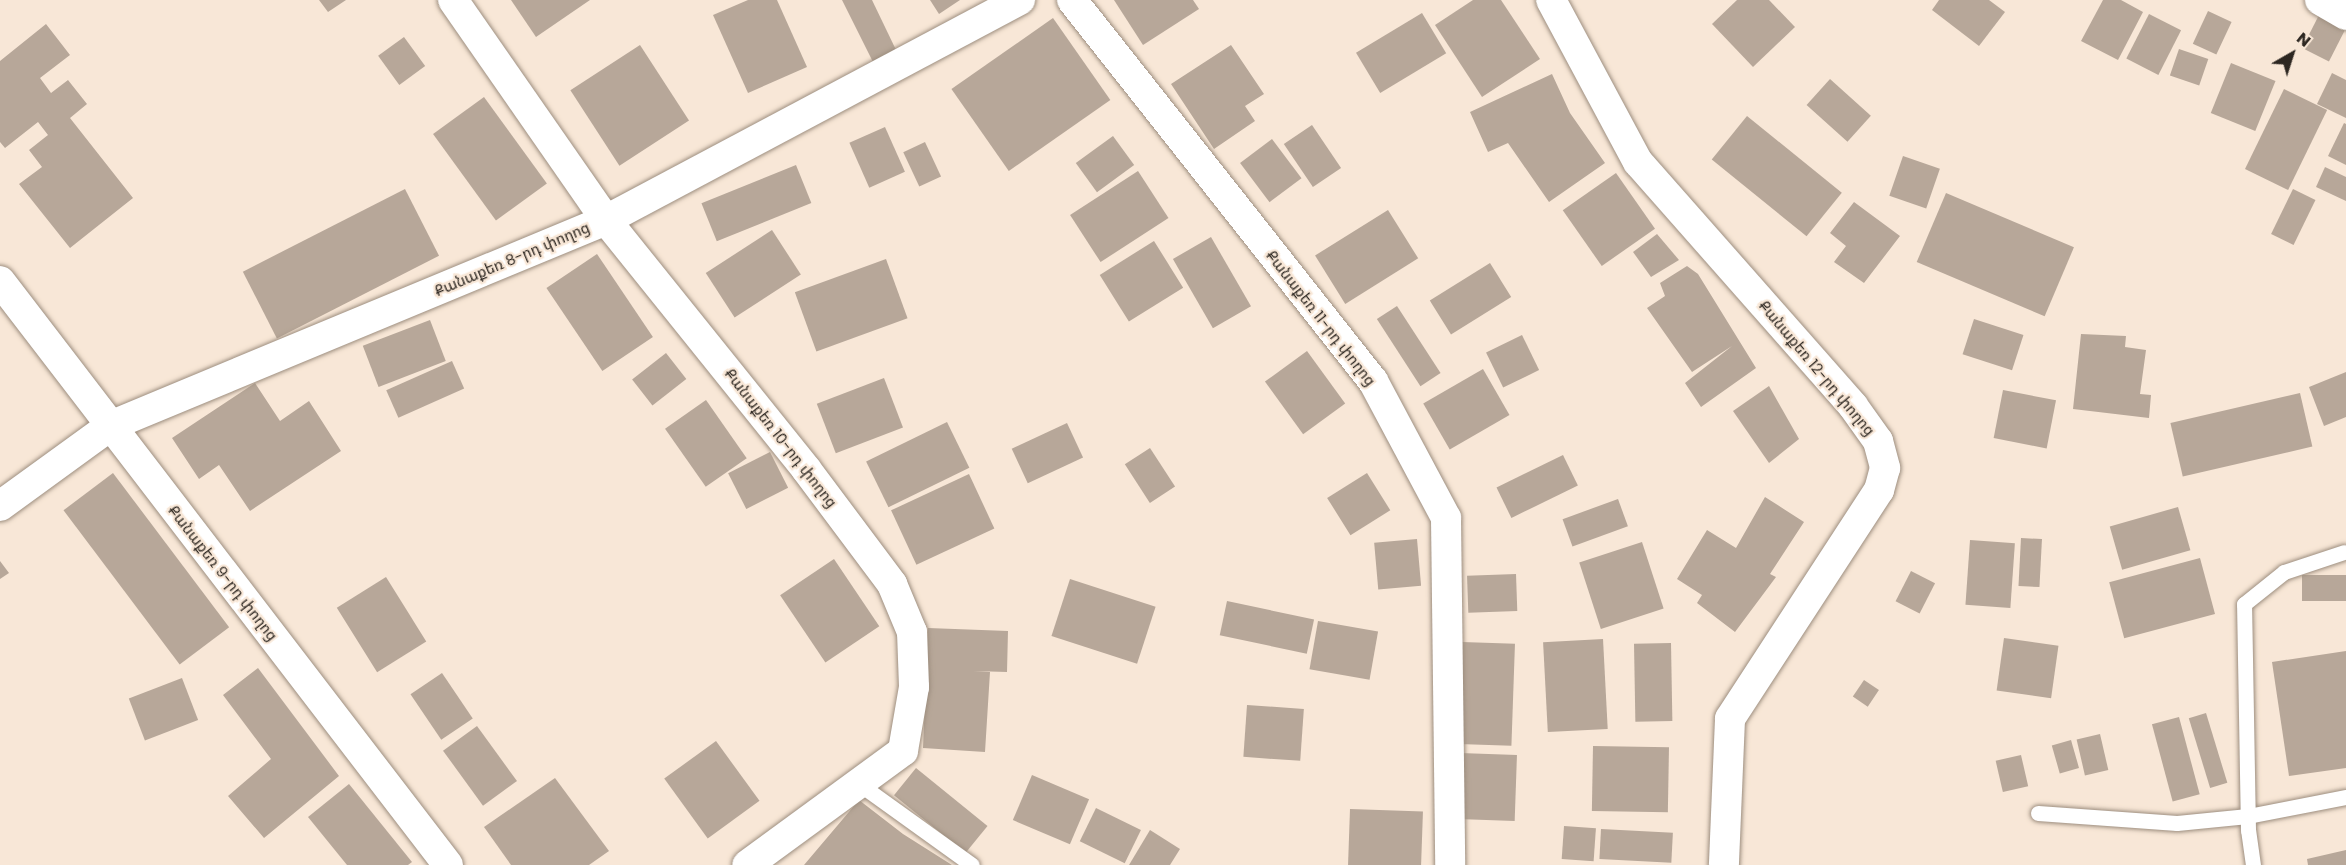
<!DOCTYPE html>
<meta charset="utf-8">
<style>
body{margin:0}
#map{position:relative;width:2346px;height:865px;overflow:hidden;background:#f8e7d7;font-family:Poppins,"Noto Sans Armenian",sans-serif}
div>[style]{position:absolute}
.building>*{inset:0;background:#b7a799;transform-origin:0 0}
.roads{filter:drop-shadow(0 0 2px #9d8e7f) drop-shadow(0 0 2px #9d8e7f)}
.lane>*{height:15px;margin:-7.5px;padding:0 7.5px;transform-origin:7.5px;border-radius:7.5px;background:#fff}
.street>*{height:30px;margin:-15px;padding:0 15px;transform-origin:15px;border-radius:15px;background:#fff}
span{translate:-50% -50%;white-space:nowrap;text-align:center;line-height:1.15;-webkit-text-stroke:4.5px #f8e7d7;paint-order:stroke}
.street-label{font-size:15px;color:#2d2721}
.north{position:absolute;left:2262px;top:24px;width:60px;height:60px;-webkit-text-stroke:4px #f8e7d7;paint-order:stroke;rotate:39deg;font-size:16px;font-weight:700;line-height:24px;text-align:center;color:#2d2721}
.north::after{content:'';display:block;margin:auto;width:21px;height:27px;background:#2d2721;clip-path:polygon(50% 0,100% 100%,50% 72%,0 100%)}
</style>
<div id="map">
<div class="building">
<i style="clip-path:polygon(319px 0,346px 0,328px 12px)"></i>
<i style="clip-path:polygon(511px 0,590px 0,536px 37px)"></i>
<i style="clip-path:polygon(748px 0,777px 0,807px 67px,748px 93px,713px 15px)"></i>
<i style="clip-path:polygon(842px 0,872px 0,897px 52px,874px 64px)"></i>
<i style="clip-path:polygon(930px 0,960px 0,939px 14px)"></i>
<i style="clip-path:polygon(1114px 0,1193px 0,1199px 9px,1143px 45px)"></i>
<i style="clip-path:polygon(1473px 0,1501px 0,1540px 59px,1482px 97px,1435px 25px)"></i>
<i style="clip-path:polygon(1737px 0,1769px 0,1795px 27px,1753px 67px,1712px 24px)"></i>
<i style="clip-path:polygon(1939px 0,1989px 0,2005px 12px,1979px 46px,1932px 10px)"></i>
<i style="clip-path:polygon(2103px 0,2121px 0,2143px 12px,2118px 60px,2081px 41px)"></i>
<i style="left:2208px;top:11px;width:26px;height:36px;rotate:25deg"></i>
<i style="left:1422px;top:13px;width:47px;height:77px;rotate:59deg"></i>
<i style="left:2149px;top:14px;width:36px;height:50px;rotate:27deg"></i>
<i style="left:2319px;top:15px;width:30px;height:37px;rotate:27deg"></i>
<i style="left:1053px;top:18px;width:100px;height:124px;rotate:55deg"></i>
<i style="clip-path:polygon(46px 24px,70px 55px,40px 78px,51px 93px,68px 80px,87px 104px,70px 118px,133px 198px,70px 248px,19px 184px,42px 167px,29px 150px,48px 135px,38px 122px,5px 148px,0 142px,0 61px)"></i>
<i style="left:404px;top:37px;width:36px;height:32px;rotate:54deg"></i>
<i style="left:640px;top:45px;width:90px;height:83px;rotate:57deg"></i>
<i style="clip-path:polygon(1231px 45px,1264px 94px,1245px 106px,1255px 121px,1214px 149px,1171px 84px)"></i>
<i style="left:2179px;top:49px;width:31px;height:28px;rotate:19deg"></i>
<i style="left:2231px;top:63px;width:48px;height:54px;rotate:22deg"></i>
<i style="clip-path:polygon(2332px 73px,2346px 80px,2346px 118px,2317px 104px)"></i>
<i style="clip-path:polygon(1552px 74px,1570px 113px,1605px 163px,1549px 202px,1508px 143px,1488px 152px,1470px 112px)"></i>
<i style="left:1830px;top:79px;width:55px;height:35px;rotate:42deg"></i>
<i style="left:2284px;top:89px;width:48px;height:89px;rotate:26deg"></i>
<i style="left:484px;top:97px;width:107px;height:63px;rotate:54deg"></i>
<i style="left:1747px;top:116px;width:122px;height:56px;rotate:39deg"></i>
<i style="clip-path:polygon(2344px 123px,2346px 124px,2346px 165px,2328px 156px)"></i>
<i style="left:1312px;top:125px;width:52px;height:34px;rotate:56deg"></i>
<i style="left:885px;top:127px;width:49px;height:39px;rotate:66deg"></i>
<i style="left:1113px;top:136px;width:36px;height:46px;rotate:54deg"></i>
<i style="left:1272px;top:139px;width:49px;height:40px;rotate:53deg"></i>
<i style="left:925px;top:142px;width:38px;height:24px;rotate:65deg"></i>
<i style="left:1903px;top:156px;width:39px;height:42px;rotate:19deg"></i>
<i style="left:796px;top:165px;width:41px;height:102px;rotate:68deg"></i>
<i style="clip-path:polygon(2325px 167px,2346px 177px,2346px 201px,2316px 187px)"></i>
<i style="left:1138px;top:171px;width:56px;height:81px;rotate:57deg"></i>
<i style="left:1616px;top:173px;width:68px;height:65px;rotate:55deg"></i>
<i style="left:405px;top:189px;width:75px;height:182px;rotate:63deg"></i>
<i style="left:2293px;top:189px;width:25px;height:50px;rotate:26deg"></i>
<i style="left:1946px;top:193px;width:139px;height:75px;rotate:23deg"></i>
<i style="clip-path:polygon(1854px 202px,1900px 236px,1864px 283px,1834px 262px,1846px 246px,1830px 233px)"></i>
<i style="left:1388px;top:210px;width:57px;height:86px;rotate:58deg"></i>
<i style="left:772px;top:230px;width:53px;height:79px;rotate:57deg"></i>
<i style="clip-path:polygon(1657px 234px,1679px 260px,1651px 277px,1633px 252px)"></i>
<i style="left:1211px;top:237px;width:80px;height:44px;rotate:60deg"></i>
<i style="left:1154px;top:241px;width:55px;height:64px;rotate:58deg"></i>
<i style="left:597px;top:254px;width:100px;height:61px;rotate:56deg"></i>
<i style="left:886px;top:259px;width:63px;height:97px;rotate:70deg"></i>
<i style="left:1490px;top:263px;width:40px;height:71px;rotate:58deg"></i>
<i style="clip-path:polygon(1687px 266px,1698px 274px,1756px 368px,1701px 407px,1685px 383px,1732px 346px,1692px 372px,1647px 308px,1665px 296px,1660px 283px)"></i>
<i style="left:1397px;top:306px;width:80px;height:24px;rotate:57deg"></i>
<i style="left:1974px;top:319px;width:52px;height:37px;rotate:18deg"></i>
<i style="left:430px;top:320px;width:44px;height:72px;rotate:69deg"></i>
<i style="clip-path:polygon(2081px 334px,2126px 336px,2125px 347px,2146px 350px,2140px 394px,2151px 395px,2149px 418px,2073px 409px)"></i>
<i style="left:1522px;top:335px;width:39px;height:40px;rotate:64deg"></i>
<i style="left:1307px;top:351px;width:65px;height:52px;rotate:54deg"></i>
<i style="left:666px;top:353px;width:33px;height:43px;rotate:52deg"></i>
<i style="left:452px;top:361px;width:30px;height:72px;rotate:66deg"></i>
<i style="left:1483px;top:369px;width:53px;height:69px;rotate:60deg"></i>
<i style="clip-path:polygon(2346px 372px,2346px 417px,2324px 426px,2309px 387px)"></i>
<i style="left:884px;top:378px;width:53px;height:72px;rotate:69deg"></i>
<i style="clip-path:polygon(255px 383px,280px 421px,309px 401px,341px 451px,250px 511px,219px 465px,199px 479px,172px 438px)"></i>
<i style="clip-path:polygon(1769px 386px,1799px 439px,1769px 463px,1733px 411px)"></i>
<i style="left:2003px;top:390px;width:54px;height:49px;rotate:11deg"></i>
<i style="left:2300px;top:393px;width:55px;height:133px;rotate:77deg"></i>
<i style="left:706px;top:400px;width:71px;height:50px;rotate:55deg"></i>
<i style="left:947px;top:422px;width:51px;height:90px;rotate:64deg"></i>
<i style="left:1067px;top:423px;width:38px;height:61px;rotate:65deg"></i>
<i style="left:1150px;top:448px;width:46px;height:30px;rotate:57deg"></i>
<i style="left:770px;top:452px;width:40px;height:47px;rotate:63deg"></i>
<i style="left:1563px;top:455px;width:34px;height:74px;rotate:64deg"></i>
<i style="left:113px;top:473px;width:193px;height:62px;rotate:53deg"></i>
<i style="left:1367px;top:473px;width:44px;height:47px;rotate:58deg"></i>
<i style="left:969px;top:474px;width:60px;height:86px;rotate:65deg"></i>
<i style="clip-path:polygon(1765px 497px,1804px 522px,1770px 574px,1776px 577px,1735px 632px,1697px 603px,1702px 595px,1677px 579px,1707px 530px,1736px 548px)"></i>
<i style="left:1618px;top:499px;width:29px;height:59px;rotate:70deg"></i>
<i style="left:2178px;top:507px;width:45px;height:71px;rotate:74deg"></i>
<i style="left:2021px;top:538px;width:21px;height:48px;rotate:3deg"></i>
<i style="left:1417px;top:539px;width:47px;height:43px;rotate:85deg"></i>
<i style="left:1970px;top:540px;width:45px;height:65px;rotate:4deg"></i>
<i style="left:1642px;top:542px;width:70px;height:66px;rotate:72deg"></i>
<i style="left:2200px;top:558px;width:58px;height:94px;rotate:75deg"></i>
<i style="left:834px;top:559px;width:81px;height:65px;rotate:56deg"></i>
<i style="clip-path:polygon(0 561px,9px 573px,0 579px)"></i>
<i style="left:1911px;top:571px;width:27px;height:34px;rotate:27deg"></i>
<i style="left:1516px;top:574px;width:37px;height:49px;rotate:88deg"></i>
<i style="left:2346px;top:575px;width:26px;height:44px;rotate:90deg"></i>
<i style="left:386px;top:577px;width:76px;height:58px;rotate:58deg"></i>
<i style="left:1070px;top:579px;width:90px;height:60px;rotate:18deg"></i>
<i style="left:1227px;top:601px;width:89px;height:35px;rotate:12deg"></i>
<i style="left:1318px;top:621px;width:61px;height:49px;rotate:10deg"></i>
<i style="clip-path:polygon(928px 628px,1008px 631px,1007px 672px,974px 671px,990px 672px,985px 752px,923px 748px)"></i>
<i style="left:2004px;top:638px;width:55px;height:53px;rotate:8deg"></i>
<i style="left:1603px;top:639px;width:90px;height:60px;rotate:87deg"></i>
<i style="left:1462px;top:642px;width:53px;height:102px;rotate:2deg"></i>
<i style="left:1671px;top:643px;width:78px;height:37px;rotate:89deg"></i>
<i style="clip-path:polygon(2346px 651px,2346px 768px,2289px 776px,2272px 662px)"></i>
<i style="clip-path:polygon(258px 668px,339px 776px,264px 838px,228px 796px,271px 759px,223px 695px)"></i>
<i style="left:442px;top:673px;width:55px;height:38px;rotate:56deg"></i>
<i style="left:182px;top:678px;width:45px;height:57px;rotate:69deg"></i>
<i style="left:1864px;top:680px;width:18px;height:20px;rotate:34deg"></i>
<i style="left:1247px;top:705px;width:57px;height:52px;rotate:4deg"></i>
<i style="left:2206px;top:713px;width:73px;height:18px;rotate:73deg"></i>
<i style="left:2179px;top:717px;width:80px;height:28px;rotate:75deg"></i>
<i style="left:477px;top:726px;width:68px;height:42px;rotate:54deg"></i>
<i style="left:2100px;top:734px;width:37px;height:24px;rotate:77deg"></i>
<i style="left:2071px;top:740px;width:29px;height:20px;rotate:74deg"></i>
<i style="left:716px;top:741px;width:74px;height:64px;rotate:54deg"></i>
<i style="left:1593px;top:746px;width:76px;height:65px;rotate:1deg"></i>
<i style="left:1460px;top:753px;width:57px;height:66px;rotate:2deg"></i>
<i style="left:2021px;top:755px;width:32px;height:26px;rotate:77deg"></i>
<i style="left:916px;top:768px;width:92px;height:35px;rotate:39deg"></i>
<i style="left:1032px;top:775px;width:62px;height:49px;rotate:23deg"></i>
<i style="clip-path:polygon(555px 778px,609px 851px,589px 865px,511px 865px,484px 827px)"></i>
<i style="clip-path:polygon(349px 784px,412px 862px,408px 865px,347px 865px,308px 817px)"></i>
<i style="clip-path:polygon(859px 800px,903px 834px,952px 865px,804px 865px)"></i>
<i style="left:1096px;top:808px;width:50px;height:37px;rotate:26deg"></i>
<i style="left:1350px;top:809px;width:73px;height:56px;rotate:2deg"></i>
<i style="left:1564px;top:826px;width:32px;height:33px;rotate:4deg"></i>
<i style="left:1601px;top:829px;width:72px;height:30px;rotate:3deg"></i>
<i style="clip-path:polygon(1150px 830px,1180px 849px,1170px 865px,1129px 865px)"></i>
<i style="clip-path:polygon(2346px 850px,2346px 865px,2308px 865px,2307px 859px)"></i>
</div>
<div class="roads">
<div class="lane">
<i style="left:858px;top:783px;width:140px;rotate:35.7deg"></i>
<i style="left:2038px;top:813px;width:139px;rotate:4.1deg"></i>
<i style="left:2177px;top:823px;width:71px;rotate:-5.6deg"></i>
<i style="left:2248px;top:816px;width:100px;rotate:-11deg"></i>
<i style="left:2253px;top:865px;width:35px;rotate:-98deg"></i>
<i style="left:2248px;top:830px;width:226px;rotate:-91deg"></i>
<i style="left:2244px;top:604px;width:51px;rotate:-38.7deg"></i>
<i style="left:2284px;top:572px;width:63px;rotate:-18.4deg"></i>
</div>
<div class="street">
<i style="left:453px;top:0;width:268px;rotate:55.2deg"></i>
<i style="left:606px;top:220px;width:319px;rotate:51.2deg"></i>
<i style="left:806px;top:469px;width:144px;rotate:53.2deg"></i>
<i style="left:892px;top:584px;width:52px;rotate:67.4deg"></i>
<i style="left:912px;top:632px;width:55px;rotate:87.9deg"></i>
<i style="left:914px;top:687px;width:65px;rotate:99.8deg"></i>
<i style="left:903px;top:751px;width:193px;rotate:143.8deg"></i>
<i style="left:1072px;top:0;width:486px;rotate:51.7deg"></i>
<i style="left:1373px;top:381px;width:155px;rotate:61.9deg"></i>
<i style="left:1446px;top:518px;width:347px;rotate:89.3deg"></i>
<i style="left:1551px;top:0;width:184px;rotate:61.8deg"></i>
<i style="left:1638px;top:162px;width:325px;rotate:48.6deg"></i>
<i style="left:1853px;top:406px;width:43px;rotate:54.5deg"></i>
<i style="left:1878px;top:441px;width:28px;rotate:75deg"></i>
<i style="left:1885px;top:468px;width:23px;rotate:105deg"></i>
<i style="left:1879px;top:490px;width:273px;rotate:123.1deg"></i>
<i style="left:1730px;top:719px;width:146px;rotate:92.4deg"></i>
<i style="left:2320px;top:0;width:30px;rotate:30deg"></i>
<i style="left:0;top:281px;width:736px;rotate:52.51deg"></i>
<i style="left:0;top:506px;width:136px;rotate:-36deg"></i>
<i style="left:110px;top:426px;width:537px;rotate:-22.55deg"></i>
<i style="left:606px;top:220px;width:469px;rotate:-28deg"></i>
</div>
</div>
<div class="street-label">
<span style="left:512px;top:259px;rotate:-23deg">Քանաքեռ 8-րդ փողոց</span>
<span style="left:1321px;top:318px;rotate:52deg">Քանաքեռ 11-րդ փողոց</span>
<span style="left:1817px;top:368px;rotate:50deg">Քանաքեռ 12-րդ փողոց</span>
<span style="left:781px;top:438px;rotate:52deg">Քանաքեռ 10-րդ փողոց</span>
<span style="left:223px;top:573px;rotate:52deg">Քանաքեռ 9-րդ փողոց</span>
</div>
<div class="north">N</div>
</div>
